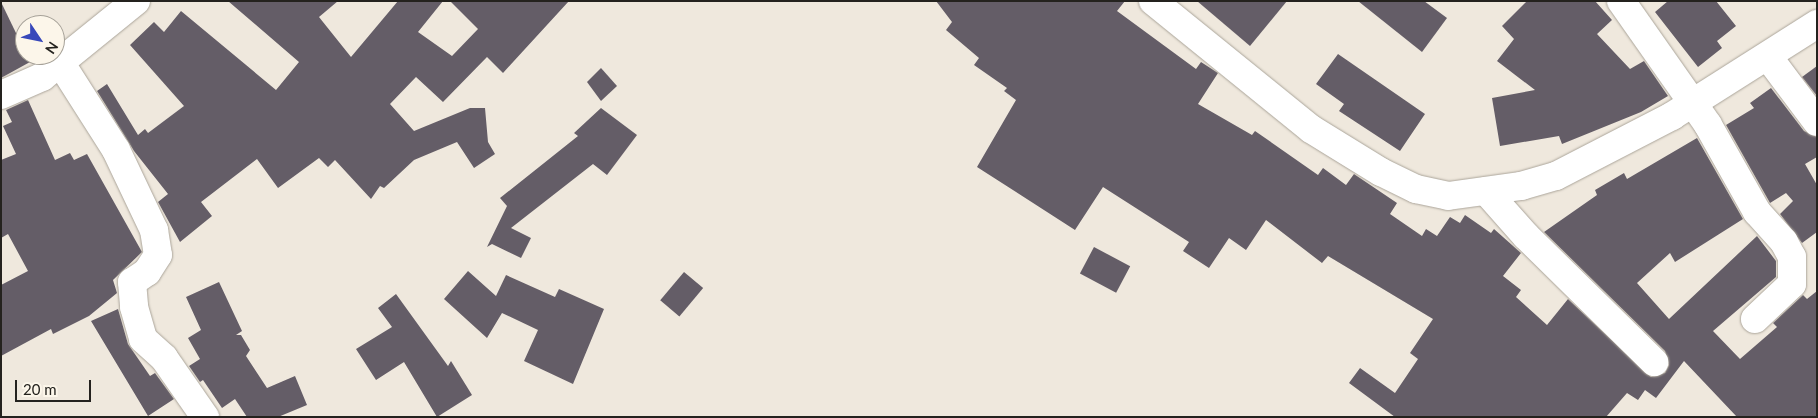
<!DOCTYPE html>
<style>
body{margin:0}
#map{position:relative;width:1818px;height:418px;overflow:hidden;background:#efe8dd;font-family:Lato,sans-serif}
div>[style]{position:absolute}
.building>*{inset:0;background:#645d67;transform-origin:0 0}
.roads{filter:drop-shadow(0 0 1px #aba59a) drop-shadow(0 0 1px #aba59a)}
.minor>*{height:28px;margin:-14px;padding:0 14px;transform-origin:14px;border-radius:14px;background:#fff}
.major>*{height:28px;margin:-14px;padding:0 14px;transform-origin:14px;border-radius:14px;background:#fff}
span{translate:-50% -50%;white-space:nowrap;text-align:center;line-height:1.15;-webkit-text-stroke:5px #fcf6ea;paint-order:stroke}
.frame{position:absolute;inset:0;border:2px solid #24221e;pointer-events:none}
.north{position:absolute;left:15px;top:15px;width:50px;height:50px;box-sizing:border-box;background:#fcf6ea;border:1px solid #a6a198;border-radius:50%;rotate:124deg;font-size:14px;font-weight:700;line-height:20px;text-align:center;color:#24221e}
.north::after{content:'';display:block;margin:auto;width:18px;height:22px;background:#3848ba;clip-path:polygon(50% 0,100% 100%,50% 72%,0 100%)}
.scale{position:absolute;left:15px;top:380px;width:76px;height:22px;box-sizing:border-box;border:2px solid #24221e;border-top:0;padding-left:6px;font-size:15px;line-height:18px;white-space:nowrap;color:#24221e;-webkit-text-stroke:4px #fcf6ea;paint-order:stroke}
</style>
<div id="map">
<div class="building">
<i style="clip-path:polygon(228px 1px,338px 1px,319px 17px,351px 57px,398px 1px,443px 1px,418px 32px,452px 56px,478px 29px,450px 1px,569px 1px,503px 73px,487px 57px,443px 102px,416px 77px,390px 104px,414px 131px,470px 108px,485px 108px,488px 142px,495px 154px,474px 168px,457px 142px,414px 160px,384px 188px,380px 186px,371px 199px,335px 160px,328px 167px,319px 158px,278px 188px,257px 159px,201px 202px,212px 216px,180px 242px,158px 202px,168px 194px,134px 151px,97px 91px,107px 84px,138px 135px,145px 129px,148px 133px,184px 106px,130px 45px,154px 22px,164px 32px,181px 11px,276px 90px,299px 62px)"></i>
<i style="clip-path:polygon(936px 1px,1125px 1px,1117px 11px,1196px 69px,1201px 62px,1218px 73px,1198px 104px,1252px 135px,1255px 131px,1318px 175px,1323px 168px,1346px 185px,1354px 174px,1397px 203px,1390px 214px,1422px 236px,1426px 229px,1437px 236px,1450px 217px,1460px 223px,1465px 215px,1491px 233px,1494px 229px,1521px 253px,1503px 276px,1521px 290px,1516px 297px,1547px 325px,1568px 299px,1651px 377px,1665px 373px,1669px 365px,1665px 351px,1544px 232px,1597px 195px,1595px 190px,1624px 173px,1627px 179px,1697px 138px,1743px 219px,1675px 262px,1670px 253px,1637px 283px,1669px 319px,1757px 236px,1776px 261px,1776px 277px,1713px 331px,1740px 359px,1777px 327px,1773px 323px,1803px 295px,1807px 299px,1817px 291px,1817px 417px,1737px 417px,1684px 361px,1656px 398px,1645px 390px,1638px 400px,1627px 393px,1606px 417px,1395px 417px,1349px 383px,1360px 368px,1395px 393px,1418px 359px,1410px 353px,1433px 319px,1328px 256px,1322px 263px,1266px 220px,1246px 250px,1229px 238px,1209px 268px,1183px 251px,1189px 242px,1103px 187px,1075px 230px,977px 167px,1016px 100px,1004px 91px,1007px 88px,974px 65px,979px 58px,946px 30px,952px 22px)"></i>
<i style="clip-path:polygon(1197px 1px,1287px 1px,1250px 46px)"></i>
<i style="clip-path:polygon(1358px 1px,1424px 1px,1447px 18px,1422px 52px)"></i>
<i style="clip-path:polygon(1527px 1px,1595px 1px,1612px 20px,1597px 34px,1630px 69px,1644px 61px,1668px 96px,1641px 112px,1562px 144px,1559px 136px,1500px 146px,1492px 98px,1535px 90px,1497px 61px,1514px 39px,1502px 26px)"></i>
<i style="clip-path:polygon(1668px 1px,1716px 1px,1736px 26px,1717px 41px,1722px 48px,1698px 67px,1655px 12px)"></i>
<i style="clip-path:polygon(1px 2px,30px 62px,1px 78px)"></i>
<i style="clip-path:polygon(1338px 54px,1425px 114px,1400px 151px,1339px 111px,1344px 104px,1316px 84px)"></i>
<i style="clip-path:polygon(1817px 66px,1817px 96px,1802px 77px)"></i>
<i style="clip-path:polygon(601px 68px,617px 86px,601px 101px,587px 82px)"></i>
<i style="clip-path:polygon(1771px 88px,1804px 131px,1817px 137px,1817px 157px,1805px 164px,1817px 185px,1817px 232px,1802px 243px,1780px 214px,1793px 201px,1786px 193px,1770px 203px,1726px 125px,1754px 108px,1750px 103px)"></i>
<i style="clip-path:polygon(28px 100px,55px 160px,70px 153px,74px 160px,87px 154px,142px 252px,113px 280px,117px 293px,89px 316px,53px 334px,51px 329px,1px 356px,1px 285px,28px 271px,8px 234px,1px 238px,1px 160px,16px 154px,3px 126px,12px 122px,6px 110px)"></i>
<i style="clip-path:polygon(601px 108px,637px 135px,607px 175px,593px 164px,511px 228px,531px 238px,521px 258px,492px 244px,487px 247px,507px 206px,500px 198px,578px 136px,574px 133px)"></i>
<i style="left:1094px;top:247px;width:41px;height:30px;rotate:28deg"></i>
<i style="clip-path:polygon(468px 271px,496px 296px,506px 275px,555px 297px,559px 289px,604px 309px,573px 384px,524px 361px,538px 330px,502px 313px,487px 338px,444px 299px)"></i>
<i style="left:684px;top:272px;width:25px;height:37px;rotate:40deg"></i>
<i style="clip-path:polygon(219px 282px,242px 331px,236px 335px,241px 335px,250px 350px,246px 356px,267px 388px,295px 376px,307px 405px,278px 417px,247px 417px,235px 399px,222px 408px,203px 380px,200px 382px,189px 366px,200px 359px,188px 338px,201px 330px,186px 297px)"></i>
<i style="clip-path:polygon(396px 294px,448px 366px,451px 361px,472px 395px,437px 417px,404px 362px,376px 380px,356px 349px,392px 327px,378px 308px)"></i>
<i style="clip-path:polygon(118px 309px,128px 344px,150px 376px,155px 373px,174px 399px,148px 416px,91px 321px)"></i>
</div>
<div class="roads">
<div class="minor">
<i style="left:1621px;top:1px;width:151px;rotate:54.9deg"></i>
<i style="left:1708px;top:125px;width:100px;rotate:60.6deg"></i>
<i style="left:1757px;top:212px;width:40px;rotate:48deg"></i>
<i style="left:1784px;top:242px;width:17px;rotate:62deg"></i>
<i style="left:1792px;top:257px;width:27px;rotate:90deg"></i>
<i style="left:1792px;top:284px;width:51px;rotate:136.6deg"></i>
<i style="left:1769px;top:58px;width:80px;rotate:53.1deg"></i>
<i style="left:60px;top:62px;width:104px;rotate:57.5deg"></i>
<i style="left:116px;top:150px;width:89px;rotate:64.6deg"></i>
<i style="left:154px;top:230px;width:25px;rotate:81deg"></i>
<i style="left:158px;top:255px;width:20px;rotate:123deg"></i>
<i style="left:147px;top:272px;width:18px;rotate:146deg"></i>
<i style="left:132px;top:282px;width:25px;rotate:85deg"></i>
<i style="left:134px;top:307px;width:33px;rotate:74deg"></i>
<i style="left:143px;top:339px;width:28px;rotate:42deg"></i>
<i style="left:164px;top:358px;width:72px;rotate:55.2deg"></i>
<i style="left:1px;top:95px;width:45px;rotate:-23.7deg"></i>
<i style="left:42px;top:77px;width:121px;rotate:-39deg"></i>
<i style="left:1486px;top:191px;width:60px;rotate:48.4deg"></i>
<i style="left:1526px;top:236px;width:180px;rotate:44.5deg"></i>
</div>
<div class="major">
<i style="left:1153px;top:1px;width:203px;rotate:39deg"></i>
<i style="left:1311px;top:129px;width:82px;rotate:31.6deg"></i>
<i style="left:1381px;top:172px;width:39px;rotate:26deg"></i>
<i style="left:1416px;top:189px;width:33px;rotate:12deg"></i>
<i style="left:1448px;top:196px;width:74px;rotate:-7.8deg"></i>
<i style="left:1521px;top:186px;width:36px;rotate:-16deg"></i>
<i style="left:1556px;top:176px;width:131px;rotate:-27.3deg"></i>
<i style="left:1672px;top:116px;width:172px;rotate:-32.4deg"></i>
</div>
</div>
<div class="frame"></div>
<div class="north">N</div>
<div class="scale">20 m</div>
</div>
